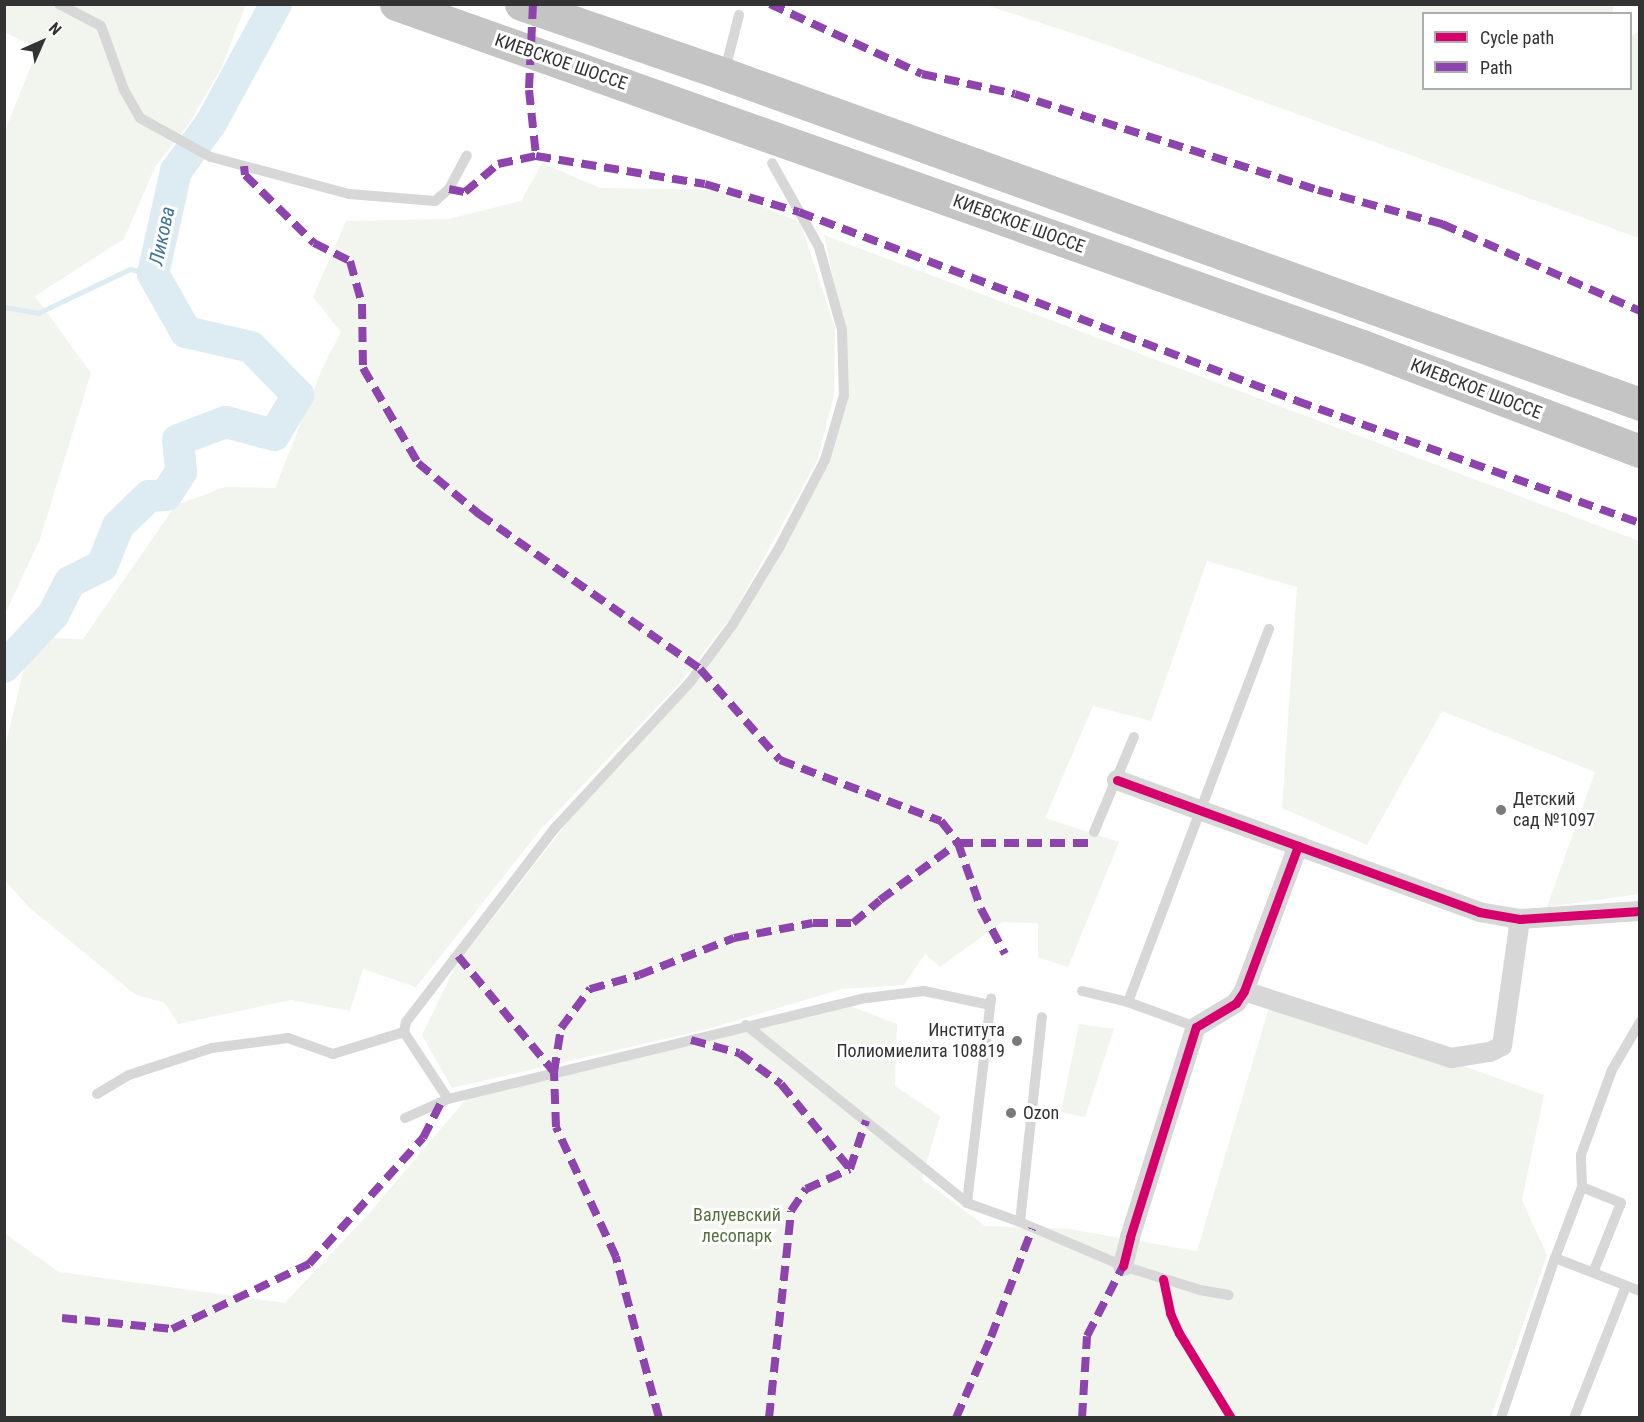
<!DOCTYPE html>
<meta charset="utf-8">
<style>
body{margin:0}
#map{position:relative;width:1644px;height:1422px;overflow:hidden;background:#fff;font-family:"Roboto Condensed",sans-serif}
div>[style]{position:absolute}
.green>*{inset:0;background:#f1f5ed}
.stream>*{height:5px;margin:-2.5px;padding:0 2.5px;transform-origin:2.5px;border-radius:2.5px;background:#ddebf3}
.river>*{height:32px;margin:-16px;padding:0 16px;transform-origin:16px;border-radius:16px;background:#ddebf3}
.lane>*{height:10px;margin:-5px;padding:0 5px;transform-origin:5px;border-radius:5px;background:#d7d7d7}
.street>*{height:20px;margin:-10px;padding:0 10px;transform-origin:10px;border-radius:10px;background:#d7d7d7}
.highway>*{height:33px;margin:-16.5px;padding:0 16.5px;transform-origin:16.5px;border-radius:16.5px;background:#c4c4c4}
.quiet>*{height:8px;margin-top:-4px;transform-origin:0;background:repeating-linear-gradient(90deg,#8e44ad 0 15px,transparent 0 23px)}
.cycleway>*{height:9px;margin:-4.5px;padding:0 4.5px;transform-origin:4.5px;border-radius:4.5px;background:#d6006c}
.dots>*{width:16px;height:16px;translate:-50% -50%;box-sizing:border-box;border:3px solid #fff;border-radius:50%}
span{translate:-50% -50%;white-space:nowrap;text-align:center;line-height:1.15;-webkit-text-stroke:6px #fff;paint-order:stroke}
.street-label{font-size:18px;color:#333}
.poi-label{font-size:18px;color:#333}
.left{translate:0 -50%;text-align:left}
.right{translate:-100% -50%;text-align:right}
.park-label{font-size:18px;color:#56703f}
.water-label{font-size:20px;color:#3f7597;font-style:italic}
.frame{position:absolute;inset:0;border:6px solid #333;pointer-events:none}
.legend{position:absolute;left:1422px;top:12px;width:210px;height:78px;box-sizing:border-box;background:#fff;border:2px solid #adadad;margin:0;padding:8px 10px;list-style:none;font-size:18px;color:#333}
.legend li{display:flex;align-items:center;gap:12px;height:30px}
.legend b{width:30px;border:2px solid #adadad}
.north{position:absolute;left:12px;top:12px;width:60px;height:60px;-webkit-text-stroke:4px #fff;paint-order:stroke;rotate:45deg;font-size:16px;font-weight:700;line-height:24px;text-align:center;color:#333}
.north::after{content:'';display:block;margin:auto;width:21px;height:27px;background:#333;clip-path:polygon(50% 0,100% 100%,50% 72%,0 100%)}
</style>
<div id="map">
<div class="green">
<i style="clip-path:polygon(239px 4px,245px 7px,221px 69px,188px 125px,155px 167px,124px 239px,35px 296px,91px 373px,40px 539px,5px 614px,5px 130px,38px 49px,5px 32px,5px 5px)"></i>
<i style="clip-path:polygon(986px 5px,1614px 5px,1612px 14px,1424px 14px,1424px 88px,1630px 88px,1631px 36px,1639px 31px,1639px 238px,1093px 40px)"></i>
<i style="clip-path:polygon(542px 163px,600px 188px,721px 190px,800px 222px,835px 328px,834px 395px,817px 461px,732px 616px,678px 685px,541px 829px,416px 987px,363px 969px,350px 1011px,291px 1000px,178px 1024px,165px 1003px,136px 995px,31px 909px,5px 881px,5px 747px,25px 664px,50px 638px,83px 639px,175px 506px,225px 487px,275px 488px,322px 369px,341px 332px,313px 297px,346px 221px,448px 219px,521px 201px)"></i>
<i style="clip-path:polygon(824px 235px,1639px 541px,1639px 894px,1547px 907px,1595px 772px,1442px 711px,1367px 845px,1282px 808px,1297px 587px,1207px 561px,1151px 721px,1093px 706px,1045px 818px,1119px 842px,1068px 967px,1038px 957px,1038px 923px,1002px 922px,940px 967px,925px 954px,904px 985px,842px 989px,704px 1030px,452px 1088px,422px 1035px,455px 967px,570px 819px,690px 688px,786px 541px,846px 396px,845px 336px)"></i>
<i style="clip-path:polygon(1272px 997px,1544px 1095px,1522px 1200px,1547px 1255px,1491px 1417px,5px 1417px,4px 1233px,59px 1272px,285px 1303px,372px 1210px,467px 1098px,842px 1003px,897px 1024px,895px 1086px,940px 1116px,922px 1179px,985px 1226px,1068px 1229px,1197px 1251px)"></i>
<i style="clip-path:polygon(1079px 1024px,1114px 1029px,1085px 1117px,1061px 1112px)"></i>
</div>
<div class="stream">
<i style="left:4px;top:307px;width:35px;rotate:10deg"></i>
<i style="left:38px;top:313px;width:102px;rotate:-25.6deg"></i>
<i style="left:130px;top:269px;width:24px;rotate:12deg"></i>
</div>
<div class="river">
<i style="left:4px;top:667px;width:71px;rotate:-46.7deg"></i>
<i style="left:53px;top:615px;width:37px;rotate:-63deg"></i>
<i style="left:70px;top:582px;width:36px;rotate:-27deg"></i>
<i style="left:102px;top:566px;width:43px;rotate:-68.2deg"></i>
<i style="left:118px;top:526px;width:43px;rotate:-44.1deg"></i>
<i style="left:149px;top:496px;width:17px;rotate:-3deg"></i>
<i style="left:166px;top:495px;width:27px;rotate:-57deg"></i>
<i style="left:181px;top:472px;width:32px;rotate:-95deg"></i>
<i style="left:178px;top:440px;width:51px;rotate:-20.6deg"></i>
<i style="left:226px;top:422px;width:50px;rotate:15.2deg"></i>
<i style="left:274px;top:435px;width:47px;rotate:-59deg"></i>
<i style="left:298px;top:395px;width:67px;rotate:-134.4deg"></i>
<i style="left:251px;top:347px;width:67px;rotate:-167deg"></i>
<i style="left:186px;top:332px;width:67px;rotate:-119.6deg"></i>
<i style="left:153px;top:274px;width:106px;rotate:-77.4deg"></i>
<i style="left:176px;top:171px;width:59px;rotate:-53.9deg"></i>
<i style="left:211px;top:123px;width:136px;rotate:-61.4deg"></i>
</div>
<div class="lane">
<i style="left:59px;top:4px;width:47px;rotate:27.6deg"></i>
<i style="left:101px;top:26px;width:68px;rotate:70.2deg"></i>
<i style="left:124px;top:90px;width:32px;rotate:60deg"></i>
<i style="left:140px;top:118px;width:81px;rotate:28.8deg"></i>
<i style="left:211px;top:157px;width:143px;rotate:15deg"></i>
<i style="left:349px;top:194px;width:86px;rotate:4.7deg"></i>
<i style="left:435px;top:201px;width:18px;rotate:-41deg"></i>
<i style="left:449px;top:189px;width:38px;rotate:-62deg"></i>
<i style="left:725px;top:70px;width:57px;rotate:-75.7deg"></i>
<i style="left:1094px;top:832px;width:103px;rotate:-67.2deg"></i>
<i style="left:1082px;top:991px;width:47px;rotate:13.4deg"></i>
<i style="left:1128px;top:1002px;width:72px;rotate:20.2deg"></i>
<i style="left:1128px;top:1002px;width:399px;rotate:-69.3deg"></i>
<i style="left:746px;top:1025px;width:284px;rotate:38.8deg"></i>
<i style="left:967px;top:1203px;width:56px;rotate:19.7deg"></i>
<i style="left:1020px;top:1222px;width:112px;rotate:23.1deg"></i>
<i style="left:1123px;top:1266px;width:81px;rotate:17.3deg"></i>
<i style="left:1200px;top:1290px;width:29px;rotate:10deg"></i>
<i style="left:97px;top:1094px;width:37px;rotate:-31deg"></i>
<i style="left:129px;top:1075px;width:87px;rotate:-18deg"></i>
<i style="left:212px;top:1048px;width:77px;rotate:-7.5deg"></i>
<i style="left:288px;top:1038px;width:48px;rotate:19.6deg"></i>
<i style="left:333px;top:1054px;width:74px;rotate:-17.2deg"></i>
<i style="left:448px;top:1099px;width:80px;rotate:-123.3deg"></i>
<i style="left:404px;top:1032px;width:10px;rotate:-79deg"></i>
<i style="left:406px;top:1022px;width:245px;rotate:-52.5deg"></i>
<i style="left:555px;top:828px;width:200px;rotate:-47.2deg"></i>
<i style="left:691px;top:681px;width:71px;rotate:-53.6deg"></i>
<i style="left:733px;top:624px;width:91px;rotate:-58.9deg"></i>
<i style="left:780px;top:546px;width:97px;rotate:-62.4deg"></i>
<i style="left:825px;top:460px;width:68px;rotate:-73.7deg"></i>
<i style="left:844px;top:395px;width:65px;rotate:-91.8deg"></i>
<i style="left:842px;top:330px;width:86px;rotate:-105.5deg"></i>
<i style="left:819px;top:247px;width:96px;rotate:-119.2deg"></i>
<i style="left:405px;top:1118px;width:47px;rotate:-23.8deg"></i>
<i style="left:448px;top:1099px;width:431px;rotate:-13.6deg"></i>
<i style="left:867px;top:998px;width:57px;rotate:-7deg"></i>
<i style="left:924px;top:991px;width:67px;rotate:12deg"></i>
<i style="left:1582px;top:1187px;width:42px;rotate:22.3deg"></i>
<i style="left:1621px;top:1203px;width:75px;rotate:111.8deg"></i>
<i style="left:967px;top:1203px;width:206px;rotate:-83.3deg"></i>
<i style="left:1020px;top:1222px;width:206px;rotate:-83.9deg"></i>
<i style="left:1555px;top:1258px;width:91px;rotate:21.2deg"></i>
<i style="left:1501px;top:1418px;width:169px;rotate:-71.4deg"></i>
<i style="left:1555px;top:1258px;width:76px;rotate:-69.2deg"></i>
<i style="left:1582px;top:1187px;width:32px;rotate:-92deg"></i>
<i style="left:1581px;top:1155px;width:90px;rotate:-70deg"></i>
<i style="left:1612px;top:1070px;width:56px;rotate:-59.7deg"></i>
<i style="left:1574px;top:1418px;width:142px;rotate:-68.5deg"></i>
</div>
<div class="street">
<i style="left:1117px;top:780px;width:385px;rotate:20deg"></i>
<i style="left:1479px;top:912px;width:42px;rotate:9.7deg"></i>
<i style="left:1520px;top:919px;width:120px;rotate:-3.8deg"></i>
<i style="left:1244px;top:991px;width:218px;rotate:17.9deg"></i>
<i style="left:1451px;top:1058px;width:39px;rotate:-9deg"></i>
<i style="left:1490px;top:1052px;width:13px;rotate:-27deg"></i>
<i style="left:1502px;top:1046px;width:128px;rotate:-81.9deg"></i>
<i style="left:1123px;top:1266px;width:30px;rotate:-76deg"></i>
<i style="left:1130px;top:1237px;width:220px;rotate:-72.6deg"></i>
<i style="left:1196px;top:1027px;width:47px;rotate:-31deg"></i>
<i style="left:1236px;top:1003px;width:14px;rotate:-56deg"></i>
<i style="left:1244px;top:991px;width:155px;rotate:-69.6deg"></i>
</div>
<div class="highway">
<i style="left:396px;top:4px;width:1025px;rotate:19.5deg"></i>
<i style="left:1362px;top:346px;width:297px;rotate:20.7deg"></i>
<i style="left:521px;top:4px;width:215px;rotate:19deg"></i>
<i style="left:724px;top:74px;width:974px;rotate:19.81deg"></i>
</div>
<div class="quiet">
<i style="left:533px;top:4px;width:86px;rotate:92.7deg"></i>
<i style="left:529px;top:90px;width:66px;rotate:83.9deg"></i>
<i style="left:770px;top:4px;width:167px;rotate:24.7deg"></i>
<i style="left:922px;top:74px;width:95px;rotate:12.1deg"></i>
<i style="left:1015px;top:94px;width:318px;rotate:17.6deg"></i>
<i style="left:1318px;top:190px;width:129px;rotate:15.3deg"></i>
<i style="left:1442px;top:224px;width:216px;rotate:23.7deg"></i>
<i style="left:244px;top:166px;width:9px;rotate:84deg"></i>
<i style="left:245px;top:175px;width:97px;rotate:44.6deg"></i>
<i style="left:314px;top:243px;width:40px;rotate:26.6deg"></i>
<i style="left:350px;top:261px;width:45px;rotate:74.4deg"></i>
<i style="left:362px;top:304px;width:64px;rotate:89.1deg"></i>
<i style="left:363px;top:368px;width:110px;rotate:59.9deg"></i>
<i style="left:418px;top:463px;width:80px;rotate:39.9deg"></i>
<i style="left:479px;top:514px;width:270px;rotate:35deg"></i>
<i style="left:700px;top:669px;width:121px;rotate:48.7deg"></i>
<i style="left:780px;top:760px;width:172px;rotate:20.8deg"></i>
<i style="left:941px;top:821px;width:28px;rotate:52deg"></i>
<i style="left:958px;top:843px;width:70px;rotate:70.8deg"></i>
<i style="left:981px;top:909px;width:51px;rotate:61.9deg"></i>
<i style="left:449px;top:189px;width:16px;rotate:11deg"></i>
<i style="left:465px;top:192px;width:43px;rotate:-40.3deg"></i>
<i style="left:498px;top:164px;width:39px;rotate:-12deg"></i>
<i style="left:536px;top:156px;width:171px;rotate:9.4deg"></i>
<i style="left:705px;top:184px;width:98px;rotate:16.6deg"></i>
<i style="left:799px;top:212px;width:533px;rotate:20.78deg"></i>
<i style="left:1297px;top:401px;width:364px;rotate:19.6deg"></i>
<i style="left:458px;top:956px;width:151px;rotate:50.4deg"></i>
<i style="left:691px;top:1040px;width:50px;rotate:15.2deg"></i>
<i style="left:739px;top:1053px;width:52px;rotate:36.4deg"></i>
<i style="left:781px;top:1084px;width:109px;rotate:50.9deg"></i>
<i style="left:62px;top:1318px;width:111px;rotate:5.7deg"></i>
<i style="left:172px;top:1329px;width:152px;rotate:-25.4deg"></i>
<i style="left:309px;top:1264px;width:170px;rotate:-47.9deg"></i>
<i style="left:423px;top:1138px;width:38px;rotate:-63deg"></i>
<i style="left:659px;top:1418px;width:167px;rotate:-105deg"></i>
<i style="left:616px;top:1257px;width:143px;rotate:-114.8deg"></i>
<i style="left:556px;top:1127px;width:55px;rotate:-92.1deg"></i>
<i style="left:554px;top:1072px;width:45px;rotate:-81deg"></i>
<i style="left:561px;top:1028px;width:49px;rotate:-53.4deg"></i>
<i style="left:590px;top:989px;width:51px;rotate:-15.9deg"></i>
<i style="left:639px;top:975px;width:102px;rotate:-21.3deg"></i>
<i style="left:734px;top:938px;width:80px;rotate:-10.8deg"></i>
<i style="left:813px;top:923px;width:40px"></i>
<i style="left:853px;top:923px;width:35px;rotate:-40deg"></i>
<i style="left:880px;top:900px;width:97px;rotate:-36.2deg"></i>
<i style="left:958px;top:843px;width:130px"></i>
<i style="left:769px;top:1418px;width:208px;rotate:-83.9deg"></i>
<i style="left:791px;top:1211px;width:27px;rotate:-56deg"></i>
<i style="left:806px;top:1189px;width:48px;rotate:-24.4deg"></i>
<i style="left:850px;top:1169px;width:51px;rotate:-71.6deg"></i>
<i style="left:956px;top:1418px;width:88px;rotate:-66.6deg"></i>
<i style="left:991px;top:1337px;width:116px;rotate:-69.2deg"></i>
<i style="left:1082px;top:1418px;width:82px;rotate:-86.5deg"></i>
<i style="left:1087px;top:1336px;width:79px;rotate:-62.8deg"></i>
</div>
<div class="cycleway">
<i style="left:1117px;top:780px;width:385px;rotate:20deg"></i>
<i style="left:1479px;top:912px;width:42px;rotate:9.7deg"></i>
<i style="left:1520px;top:919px;width:120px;rotate:-3.8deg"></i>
<i style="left:1123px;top:1266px;width:30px;rotate:-76deg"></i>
<i style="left:1130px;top:1237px;width:220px;rotate:-72.6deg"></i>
<i style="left:1196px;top:1027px;width:47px;rotate:-31deg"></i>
<i style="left:1236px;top:1003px;width:14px;rotate:-56deg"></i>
<i style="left:1244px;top:991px;width:155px;rotate:-69.6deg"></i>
<i style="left:1163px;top:1279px;width:35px;rotate:78deg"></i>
<i style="left:1170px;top:1313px;width:22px;rotate:66deg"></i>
<i style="left:1179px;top:1333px;width:100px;rotate:58.5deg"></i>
</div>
<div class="dots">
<i style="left:1501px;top:810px;background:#7a7a7a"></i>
<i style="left:1017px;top:1041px;background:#7a7a7a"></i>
<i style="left:1011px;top:1113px;background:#7a7a7a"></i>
</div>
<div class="street-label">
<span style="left:561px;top:62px;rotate:19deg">КИЕВСКОЕ ШОССЕ</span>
<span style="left:1019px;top:224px;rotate:20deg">КИЕВСКОЕ ШОССЕ</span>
<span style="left:1476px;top:389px;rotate:21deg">КИЕВСКОЕ ШОССЕ</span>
</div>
<div class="poi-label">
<span class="left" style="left:1513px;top:810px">Детский<br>сад №1097</span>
<span class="right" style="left:1005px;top:1041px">Института<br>Полиомиелита 108819</span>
<span class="left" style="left:1023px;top:1113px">Ozon</span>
</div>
<div class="park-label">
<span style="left:737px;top:1226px">Валуевский<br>лесопарк</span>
</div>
<div class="water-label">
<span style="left:162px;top:236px;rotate:-78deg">Ликова</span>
</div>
<div class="frame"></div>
<ul class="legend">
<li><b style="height:8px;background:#d6006c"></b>Cycle path</li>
<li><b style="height:8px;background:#8e44ad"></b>Path</li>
</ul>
<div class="north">N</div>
</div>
